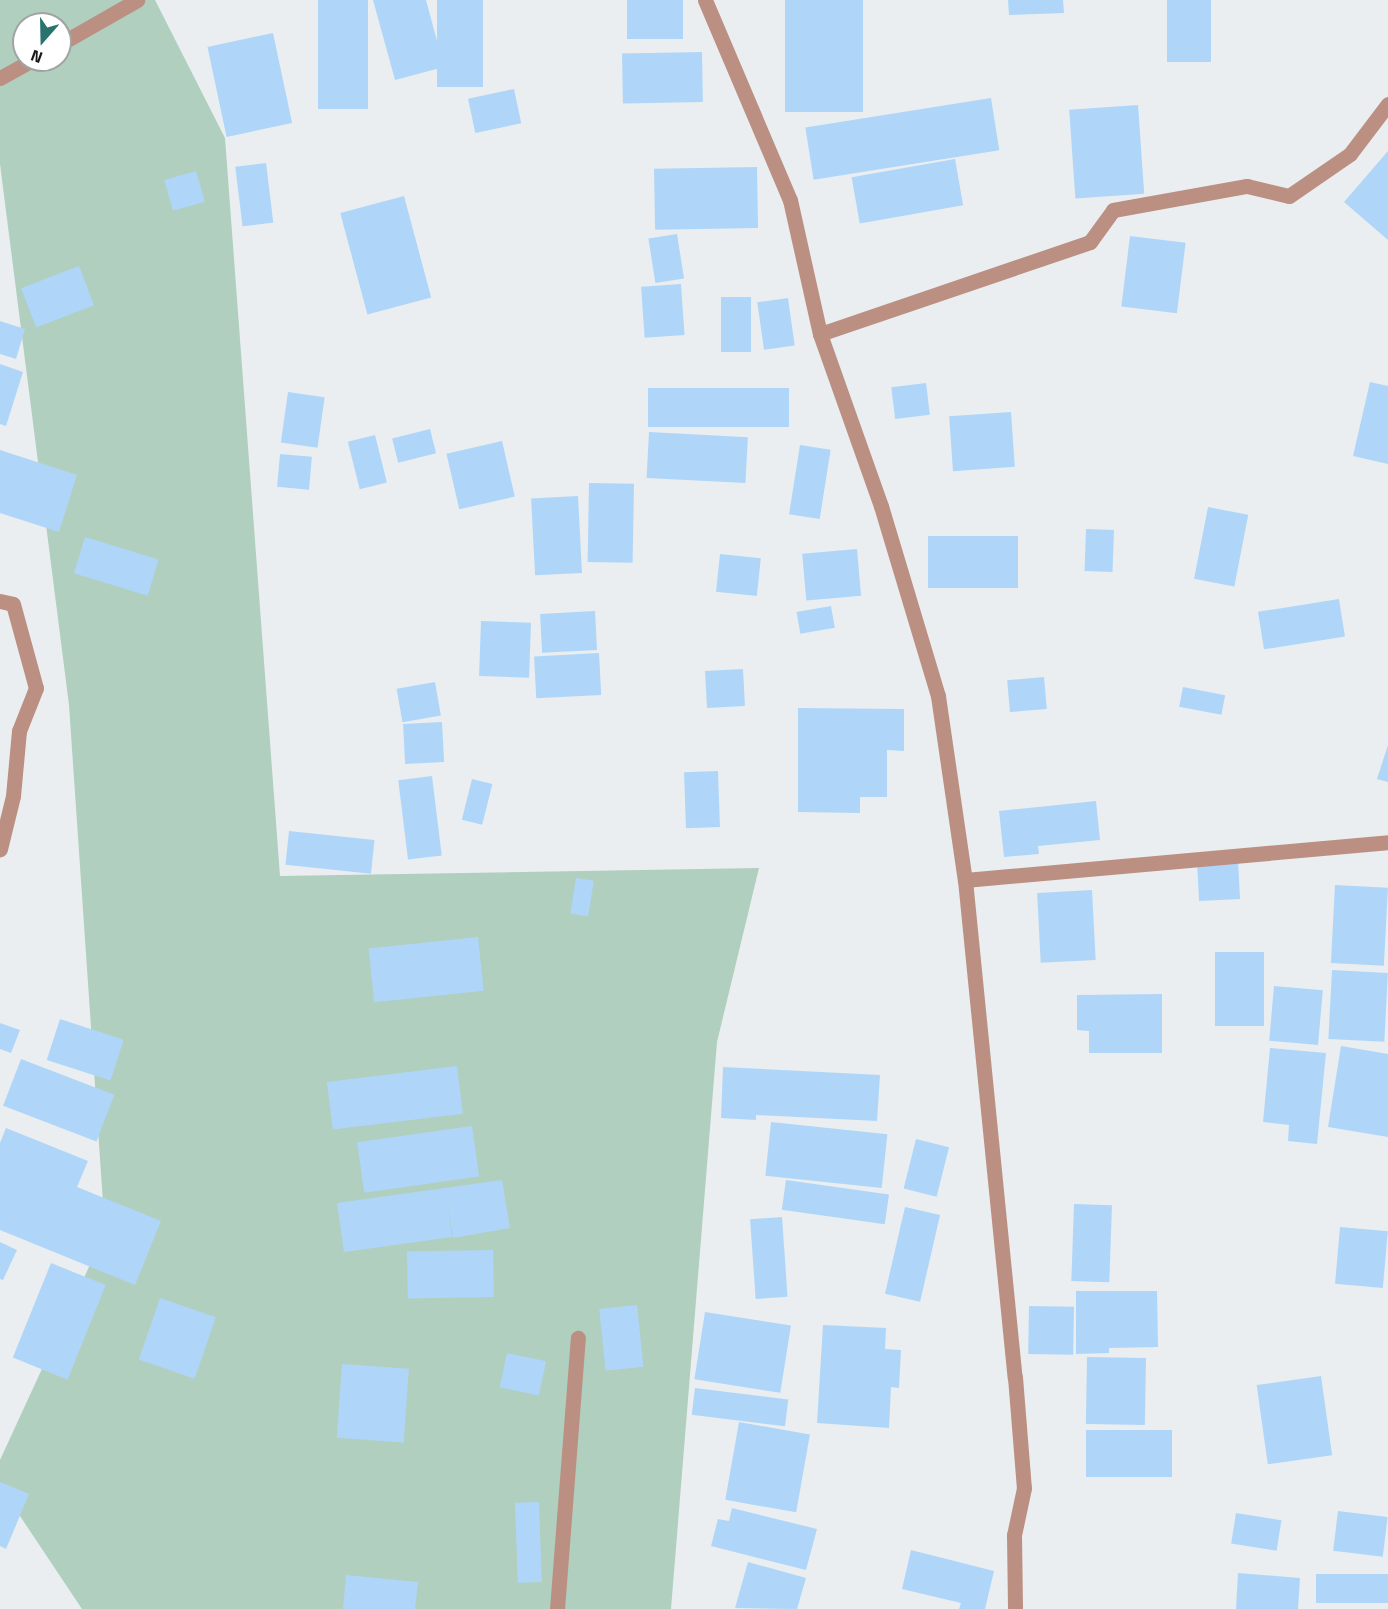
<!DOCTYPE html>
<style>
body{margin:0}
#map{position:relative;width:1388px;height:1609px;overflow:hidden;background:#eaeef0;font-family:"Titillium Web",sans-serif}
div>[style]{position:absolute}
.green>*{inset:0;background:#b0cfbf}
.building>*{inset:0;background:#afd6f9;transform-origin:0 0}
.minor>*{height:15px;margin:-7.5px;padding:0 7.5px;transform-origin:7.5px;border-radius:7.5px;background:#bb9082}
span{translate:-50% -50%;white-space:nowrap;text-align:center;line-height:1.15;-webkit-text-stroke:6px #fff;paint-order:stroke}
.north{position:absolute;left:12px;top:12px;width:60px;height:60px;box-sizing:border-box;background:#fff;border:2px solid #a2a3a3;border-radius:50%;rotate:200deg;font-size:16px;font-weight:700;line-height:24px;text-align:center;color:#171819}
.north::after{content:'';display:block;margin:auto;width:21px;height:27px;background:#2a736c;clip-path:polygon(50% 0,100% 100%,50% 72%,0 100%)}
</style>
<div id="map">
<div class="green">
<i style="clip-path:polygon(evenodd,0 0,155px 0,225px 138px,280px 876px,759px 868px,717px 1042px,671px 1609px,82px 1609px,0 1486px,0 1460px,105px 1232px,69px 705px,0 164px,0 0,24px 24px,60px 24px,60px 60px,24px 60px,24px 24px)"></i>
</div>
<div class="building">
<i style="left:318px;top:0;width:50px;height:109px"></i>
<i style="clip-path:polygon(373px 0,426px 0,444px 67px,395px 80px)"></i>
<i style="left:437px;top:0;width:46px;height:87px"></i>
<i style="left:627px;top:0;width:56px;height:39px"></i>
<i style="left:785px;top:0;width:78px;height:112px"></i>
<i style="clip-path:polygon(1008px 0,1063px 0,1064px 13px,1009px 15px)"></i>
<i style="left:1167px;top:0;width:44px;height:62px"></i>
<i style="left:273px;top:33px;width:92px;height:67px;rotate:78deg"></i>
<i style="left:702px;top:52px;width:50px;height:80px;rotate:89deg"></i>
<i style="left:514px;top:89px;width:35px;height:47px;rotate:78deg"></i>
<i style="left:991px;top:98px;width:53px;height:188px;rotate:81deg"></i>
<i style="left:1138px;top:105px;width:89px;height:69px;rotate:86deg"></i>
<i style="clip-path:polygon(1388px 151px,1388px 240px,1344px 202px)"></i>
<i style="left:955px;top:159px;width:47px;height:105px;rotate:80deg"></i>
<i style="left:266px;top:163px;width:60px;height:31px;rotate:83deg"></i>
<i style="left:757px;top:167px;width:61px;height:103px;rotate:89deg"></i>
<i style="left:196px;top:171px;width:32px;height:33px;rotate:74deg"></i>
<i style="left:404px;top:196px;width:105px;height:66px;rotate:75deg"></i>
<i style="left:677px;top:234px;width:45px;height:29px;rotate:81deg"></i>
<i style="left:1130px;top:236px;width:56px;height:71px;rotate:7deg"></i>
<i style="left:79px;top:266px;width:42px;height:62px;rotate:69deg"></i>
<i style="left:681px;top:284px;width:51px;height:40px;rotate:86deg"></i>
<i style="left:721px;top:297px;width:30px;height:55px"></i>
<i style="left:788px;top:298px;width:48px;height:31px;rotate:82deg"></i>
<i style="clip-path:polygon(0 321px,25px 329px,16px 359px,0 354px)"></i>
<i style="clip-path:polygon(0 364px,23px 372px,6px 426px,0 424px)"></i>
<i style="clip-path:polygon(1370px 382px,1388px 386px,1388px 464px,1353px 456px)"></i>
<i style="left:926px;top:383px;width:32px;height:35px;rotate:83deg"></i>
<i style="left:648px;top:388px;width:141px;height:39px"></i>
<i style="left:288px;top:392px;width:37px;height:51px;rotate:8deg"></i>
<i style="left:1011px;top:412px;width:55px;height:62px;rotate:86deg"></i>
<i style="left:430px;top:429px;width:25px;height:39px;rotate:76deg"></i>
<i style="left:649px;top:432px;width:99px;height:46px;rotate:3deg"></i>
<i style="left:375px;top:435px;width:49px;height:28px;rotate:76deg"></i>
<i style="left:502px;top:441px;width:57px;height:57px;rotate:77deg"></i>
<i style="left:800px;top:445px;width:31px;height:70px;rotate:9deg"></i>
<i style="clip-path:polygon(0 450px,77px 475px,59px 532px,0 513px)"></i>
<i style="left:280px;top:454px;width:32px;height:33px;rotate:5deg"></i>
<i style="left:589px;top:483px;width:45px;height:79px;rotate:1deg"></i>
<i style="left:578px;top:496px;width:77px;height:47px;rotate:87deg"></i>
<i style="left:1208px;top:507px;width:41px;height:73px;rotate:11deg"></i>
<i style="left:1086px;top:529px;width:28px;height:42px;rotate:2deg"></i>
<i style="left:928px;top:536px;width:90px;height:52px"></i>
<i style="left:85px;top:537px;width:77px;height:38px;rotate:17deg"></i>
<i style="left:857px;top:549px;width:47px;height:55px;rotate:85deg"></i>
<i style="left:720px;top:554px;width:41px;height:38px;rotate:6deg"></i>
<i style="left:1339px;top:599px;width:38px;height:82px;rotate:81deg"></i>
<i style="left:831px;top:606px;width:22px;height:35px;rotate:80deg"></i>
<i style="left:595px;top:611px;width:39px;height:55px;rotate:87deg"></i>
<i style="left:481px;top:621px;width:50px;height:55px;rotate:2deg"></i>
<i style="left:599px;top:653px;width:42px;height:65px;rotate:87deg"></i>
<i style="left:743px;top:669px;width:37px;height:38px;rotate:87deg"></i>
<i style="left:1044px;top:677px;width:32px;height:37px;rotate:85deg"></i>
<i style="left:435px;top:682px;width:34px;height:39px;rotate:80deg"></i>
<i style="left:1183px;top:687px;width:43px;height:20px;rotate:11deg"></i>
<i style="clip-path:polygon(798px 708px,904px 709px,904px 751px,887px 750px,887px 797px,860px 797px,860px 813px,798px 812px)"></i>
<i style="left:442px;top:722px;width:40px;height:39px;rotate:87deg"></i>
<i style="clip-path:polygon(1388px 745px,1388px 782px,1377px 779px)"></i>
<i style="left:718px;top:771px;width:56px;height:34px;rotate:88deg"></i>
<i style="left:432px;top:776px;width:80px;height:34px;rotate:83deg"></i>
<i style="left:472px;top:779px;width:21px;height:42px;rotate:14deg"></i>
<i style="clip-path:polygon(1096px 801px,1100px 840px,1038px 846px,1039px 854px,1004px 857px,999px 811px)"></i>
<i style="left:289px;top:831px;width:86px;height:34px;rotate:6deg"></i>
<i style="left:1238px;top:860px;width:39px;height:41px;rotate:87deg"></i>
<i style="left:576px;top:878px;width:18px;height:36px;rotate:9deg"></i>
<i style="left:1335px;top:885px;width:53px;height:78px;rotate:3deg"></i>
<i style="left:1092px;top:890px;width:70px;height:55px;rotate:87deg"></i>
<i style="left:478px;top:937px;width:54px;height:110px;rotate:84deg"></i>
<i style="left:1215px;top:952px;width:49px;height:74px"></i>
<i style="left:1332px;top:970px;width:56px;height:69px;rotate:3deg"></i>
<i style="left:1274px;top:986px;width:49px;height:55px;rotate:5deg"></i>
<i style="clip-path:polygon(1162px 994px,1162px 1053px,1089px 1053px,1089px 1031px,1077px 1030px,1077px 995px)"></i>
<i style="left:60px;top:1019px;width:67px;height:43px;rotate:18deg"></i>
<i style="clip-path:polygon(0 1023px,20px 1030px,11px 1053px,0 1049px)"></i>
<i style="clip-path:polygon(1341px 1046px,1388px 1054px,1388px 1137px,1328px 1127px)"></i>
<i style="clip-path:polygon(1270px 1048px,1326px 1053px,1317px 1144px,1288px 1141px,1289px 1125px,1263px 1122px)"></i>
<i style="left:21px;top:1059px;width:100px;height:50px;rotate:21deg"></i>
<i style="left:457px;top:1066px;width:48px;height:131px;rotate:83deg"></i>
<i style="clip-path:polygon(723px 1067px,880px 1075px,877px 1121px,756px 1115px,756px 1120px,721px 1118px)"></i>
<i style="left:771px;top:1122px;width:117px;height:54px;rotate:6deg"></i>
<i style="left:472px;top:1126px;width:51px;height:116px;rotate:82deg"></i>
<i style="clip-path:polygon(6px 1128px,88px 1161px,77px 1187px,161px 1221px,135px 1285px,0 1230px,0 1143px)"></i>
<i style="left:916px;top:1139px;width:34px;height:51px;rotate:14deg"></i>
<i style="clip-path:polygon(502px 1180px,510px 1228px,453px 1238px,447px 1202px,452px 1237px,344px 1252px,337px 1203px)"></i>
<i style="left:786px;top:1180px;width:104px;height:30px;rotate:8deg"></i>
<i style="left:1074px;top:1204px;width:38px;height:77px;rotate:2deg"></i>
<i style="left:905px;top:1207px;width:36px;height:89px;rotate:13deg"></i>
<i style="left:782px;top:1217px;width:80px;height:32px;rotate:86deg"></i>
<i style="left:1340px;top:1227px;width:48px;height:57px;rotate:5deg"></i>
<i style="clip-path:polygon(0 1242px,17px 1250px,3px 1280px,0 1279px)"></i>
<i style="left:493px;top:1250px;width:47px;height:86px;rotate:89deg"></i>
<i style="left:51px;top:1263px;width:59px;height:102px;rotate:22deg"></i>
<i style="clip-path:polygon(1076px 1291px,1157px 1291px,1158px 1347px,1109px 1348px,1109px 1353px,1076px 1354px)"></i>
<i style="left:160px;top:1298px;width:59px;height:65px;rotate:19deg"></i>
<i style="left:637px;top:1305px;width:62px;height:38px;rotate:84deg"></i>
<i style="left:1029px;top:1306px;width:45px;height:48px;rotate:1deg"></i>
<i style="left:705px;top:1312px;width:87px;height:68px;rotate:9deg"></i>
<i style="clip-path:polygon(823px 1325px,886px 1328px,885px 1349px,901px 1350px,899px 1388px,891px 1387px,889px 1428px,817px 1423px)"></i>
<i style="left:507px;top:1353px;width:40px;height:35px;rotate:12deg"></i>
<i style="left:1087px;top:1357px;width:59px;height:67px;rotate:1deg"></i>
<i style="left:342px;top:1364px;width:67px;height:74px;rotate:4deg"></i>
<i style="left:1321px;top:1376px;width:80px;height:65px;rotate:82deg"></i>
<i style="left:695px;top:1388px;width:94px;height:27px;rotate:7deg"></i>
<i style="left:739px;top:1422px;width:72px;height:79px;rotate:10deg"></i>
<i style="left:1086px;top:1430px;width:86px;height:47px"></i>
<i style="clip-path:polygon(0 1482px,29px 1494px,6px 1549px,0 1546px)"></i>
<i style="left:539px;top:1502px;width:80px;height:24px;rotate:88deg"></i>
<i style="clip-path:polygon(732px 1508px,817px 1529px,806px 1570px,711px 1546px,718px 1519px,729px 1521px)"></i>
<i style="left:1338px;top:1511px;width:50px;height:40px;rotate:7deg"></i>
<i style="left:1236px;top:1513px;width:46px;height:31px;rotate:9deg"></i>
<i style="clip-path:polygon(911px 1550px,994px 1571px,985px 1609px,959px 1609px,961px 1603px,902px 1589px)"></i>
<i style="clip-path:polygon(748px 1562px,806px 1578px,797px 1609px,735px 1608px)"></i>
<i style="clip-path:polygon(1238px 1573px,1300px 1578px,1298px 1609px,1236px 1609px)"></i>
<i style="left:1316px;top:1574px;width:72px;height:29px"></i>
<i style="clip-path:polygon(346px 1575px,418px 1582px,415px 1609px,343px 1609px)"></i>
</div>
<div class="minor">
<i style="left:705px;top:0;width:217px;rotate:67deg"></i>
<i style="left:790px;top:200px;width:137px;rotate:77.4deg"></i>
<i style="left:820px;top:334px;width:182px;rotate:70.5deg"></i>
<i style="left:881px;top:506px;width:198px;rotate:73.3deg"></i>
<i style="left:938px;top:696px;width:186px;rotate:81.7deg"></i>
<i style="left:965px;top:880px;width:500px;rotate:84.3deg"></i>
<i style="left:1015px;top:1377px;width:111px;rotate:85.4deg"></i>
<i style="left:1024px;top:1488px;width:48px;rotate:102deg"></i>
<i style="left:1014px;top:1535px;width:74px;rotate:89.2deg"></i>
<i style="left:60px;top:44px;width:89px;rotate:-29.7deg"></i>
<i style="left:0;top:78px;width:37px;rotate:-29deg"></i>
<i style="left:820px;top:334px;width:285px;rotate:-18.8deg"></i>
<i style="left:1090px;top:242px;width:39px;rotate:-54deg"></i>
<i style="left:1113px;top:210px;width:136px;rotate:-10.2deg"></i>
<i style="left:1247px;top:186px;width:43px;rotate:13.4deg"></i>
<i style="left:1289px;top:196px;width:74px;rotate:-34.5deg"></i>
<i style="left:1350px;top:154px;width:63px;rotate:-52.8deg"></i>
<i style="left:0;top:601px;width:13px;rotate:13deg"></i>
<i style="left:13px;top:604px;width:87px;rotate:74.7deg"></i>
<i style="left:36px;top:688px;width:46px;rotate:111.6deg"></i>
<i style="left:19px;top:731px;width:65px;rotate:95.3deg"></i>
<i style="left:13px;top:796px;width:55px;rotate:103.8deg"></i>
<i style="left:965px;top:880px;width:425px;rotate:-5.1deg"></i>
<i style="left:557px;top:1609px;width:272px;rotate:-85.6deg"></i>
</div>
<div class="north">N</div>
</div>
